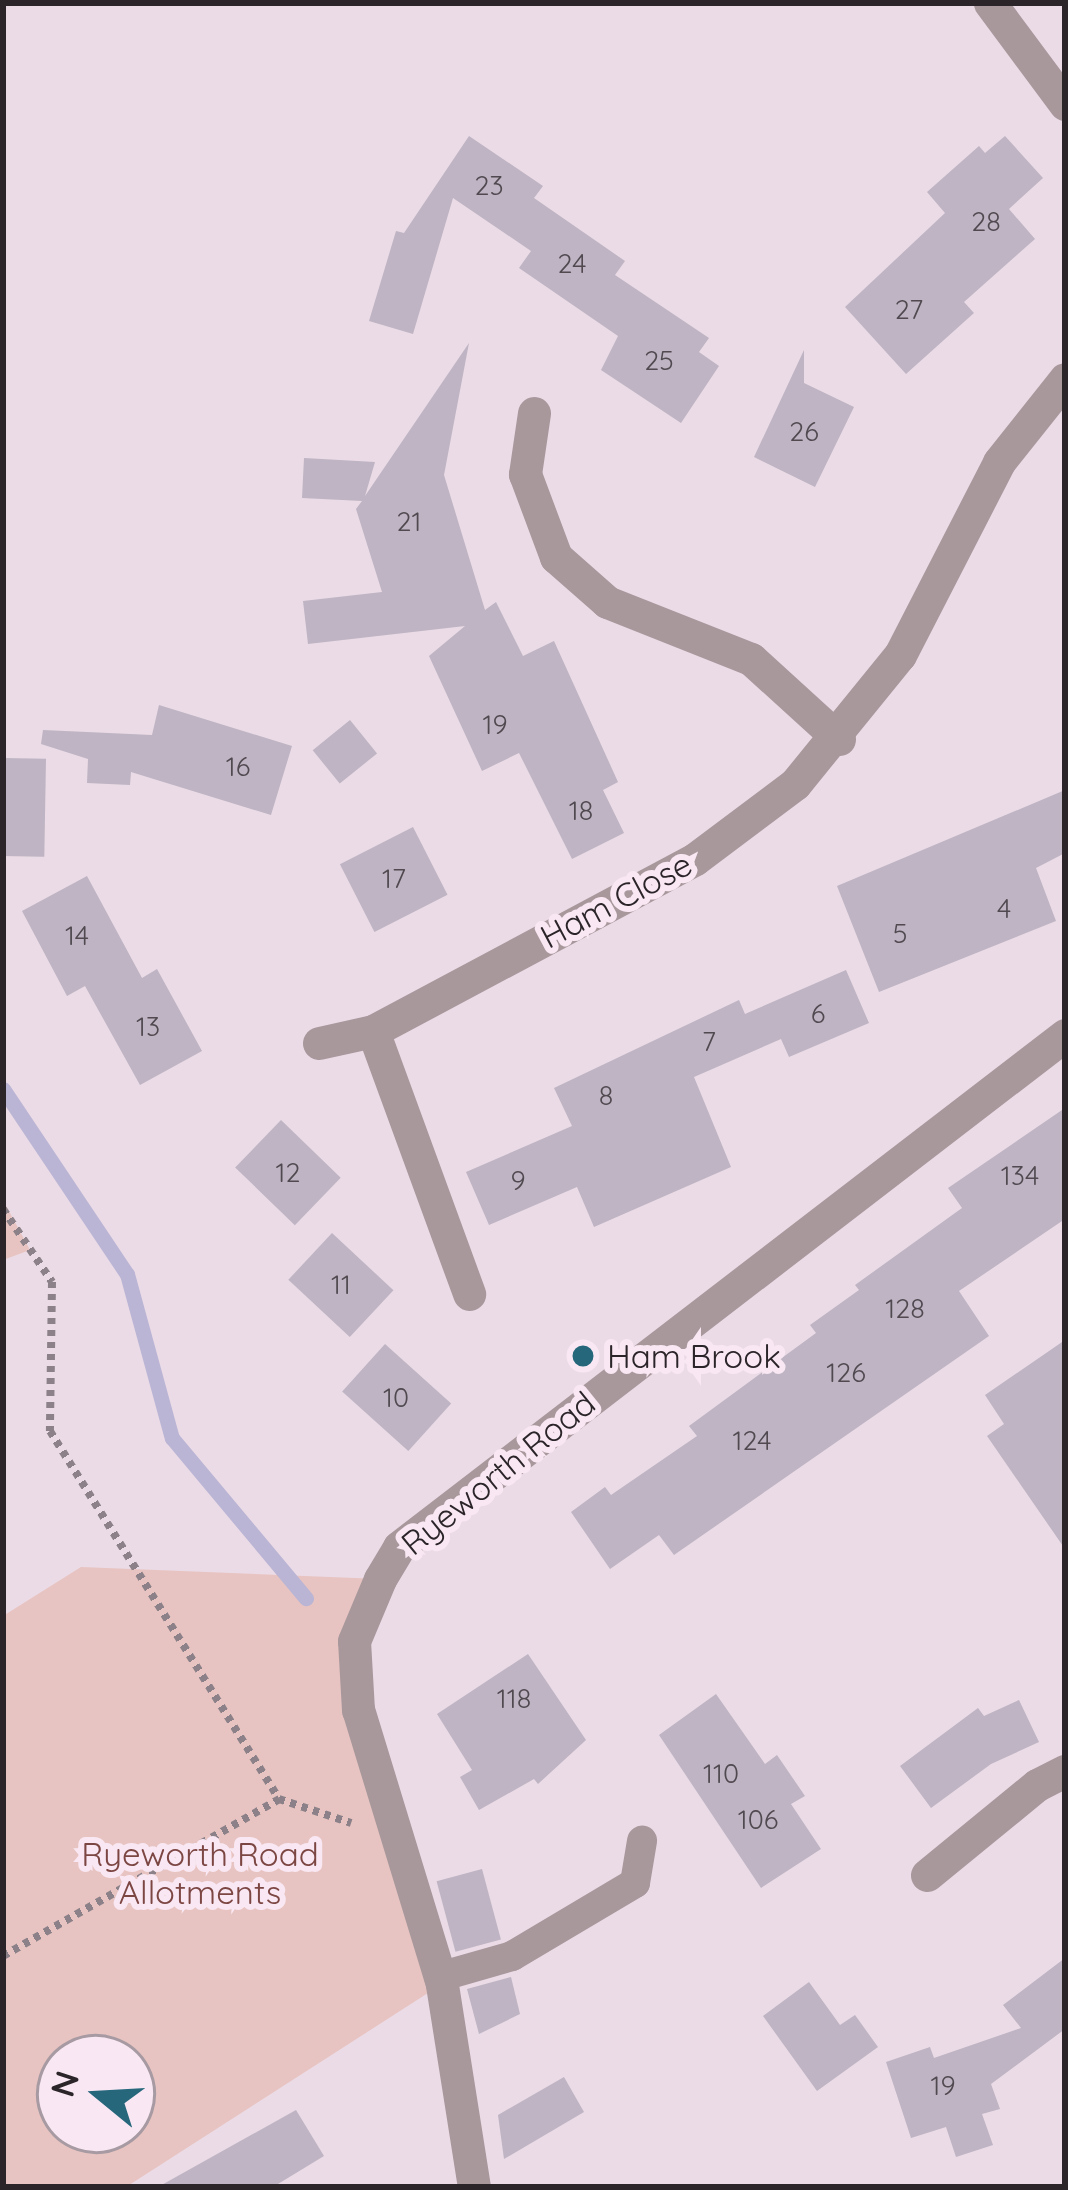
<!DOCTYPE html>
<style>
body{margin:0}
#map{position:relative;width:1068px;height:2190px;overflow:hidden;background:#ebdbe6;font-family:Quicksand,sans-serif}
div>[style]{position:absolute}
.green>*{inset:0;background:#e7c4c1}
.stream>*{height:15px;margin:-7.5px;padding:0 7.5px;transform-origin:7.5px;border-radius:7.5px;background:#bab5d5}
.building>*{inset:0;background:#beb4c3;transform-origin:0 0}
.path>*{height:8px;margin-top:-4px;transform-origin:0;background:repeating-linear-gradient(90deg,#8c8188 0 6px,transparent 0 12px)}
.service>*{height:30px;margin:-15px;padding:0 15px;transform-origin:15px;border-radius:15px;background:#a8989c}
.minor>*{height:33px;margin:-16.5px;padding:0 16.5px;transform-origin:16.5px;border-radius:16.5px;background:#a8989c}
.tertiary>*{height:33px;margin:-16.5px;padding:0 16.5px;transform-origin:16.5px;border-radius:16.5px;background:#a8989c}
.dots>*{width:33px;height:33px;translate:-50% -50%;box-sizing:border-box;border:6px solid #f9e8f3;border-radius:50%}
span{translate:-50% -50%;white-space:nowrap;text-align:center;line-height:1.15;-webkit-text-stroke:12px #f9e8f3;paint-order:stroke}
.number-label{font-size:27px;color:#504950}
.number-label span{-webkit-text-stroke-width:0}
.street-label{font-size:33px;color:#2b2529}
.poi-label{font-size:33px;color:#2b2529}
.left{translate:0 -50%;text-align:left}
.park-label{font-size:33px;color:#7c4643}
.frame{position:absolute;inset:0;border:6px solid #2b2529;pointer-events:none}
.north{position:absolute;left:36px;top:2034px;width:120px;height:120px;box-sizing:border-box;background:#f9e8f3;border:3px solid #a79aa2;border-radius:50%;rotate:288deg;font-size:33px;font-weight:700;line-height:48px;text-align:center;color:#2b2529}
.north::after{content:'';display:block;margin:auto;width:42px;height:54px;background:#27677c;clip-path:polygon(50% 0,100% 100%,50% 72%,0 100%)}
</style>
<div id="map">
<div class="green">
<i style="clip-path:polygon(3px 1200px,30px 1250px,3px 1260px)"></i>
<i style="clip-path:polygon(evenodd,81px 1567px,380px 1579px,354px 1641px,442px 1984px,126px 2187px,3px 2187px,3px 1616px,81px 1567px,60px 2058px,132px 2058px,132px 2130px,60px 2130px,60px 2058px)"></i>
</div>
<div class="stream">
<i style="left:3px;top:1089px;width:223px;rotate:56.2deg"></i>
<i style="left:127px;top:1274px;width:170px;rotate:74.7deg"></i>
<i style="left:172px;top:1438px;width:209px;rotate:50.1deg"></i>
</div>
<div class="building">
<i style="clip-path:polygon(469px 136px,543px 186px,534px 198px,625px 261px,615px 275px,709px 338px,699px 352px,719px 366px,681px 423px,601px 370px,618px 336px,519px 268px,531px 251px,453px 198px,413px 334px,369px 321px,396px 231px,404px 233px)"></i>
<i style="clip-path:polygon(1005px 136px,1043px 178px,1009px 209px,1035px 239px,964px 302px,974px 313px,906px 374px,845px 307px,945px 213px,927px 192px,979px 146px,985px 153px)"></i>
<i style="clip-path:polygon(469px 343px,444px 475px,485px 610px,496px 602px,523px 656px,554px 641px,618px 782px,603px 790px,624px 833px,572px 859px,519px 753px,482px 771px,429px 656px,465px 626px,308px 644px,303px 601px,382px 592px,356px 509px,362px 501px,302px 498px,304px 458px,375px 462px,365px 496px)"></i>
<i style="clip-path:polygon(804px 350px,804px 383px,854px 407px,815px 487px,754px 457px)"></i>
<i style="clip-path:polygon(159px 705px,292px 746px,271px 815px,131px 772px,130px 785px,87px 783px,88px 759px,41px 744px,43px 730px,152px 735px)"></i>
<i style="left:350px;top:720px;width:43px;height:48px;rotate:51deg"></i>
<i style="left:3px;top:758px;width:43px;height:98px;rotate:1deg"></i>
<i style="clip-path:polygon(1065px 790px,1065px 853px,1036px 868px,1056px 921px,879px 992px,837px 886px)"></i>
<i style="left:413px;top:827px;width:76px;height:82px;rotate:63deg"></i>
<i style="clip-path:polygon(87px 876px,142px 978px,157px 969px,202px 1051px,140px 1085px,85px 986px,67px 996px,22px 911px)"></i>
<i style="clip-path:polygon(846px 970px,869px 1023px,789px 1057px,781px 1039px,694px 1077px,731px 1167px,594px 1227px,577px 1187px,489px 1225px,466px 1172px,572px 1126px,554px 1088px,739px 1000px,745px 1014px)"></i>
<i style="clip-path:polygon(1065px 1108px,1065px 1219px,959px 1291px,989px 1336px,674px 1555px,659px 1535px,610px 1569px,571px 1512px,605px 1487px,611px 1495px,697px 1436px,689px 1426px,816px 1333px,810px 1325px,859px 1290px,855px 1285px,962px 1208px,948px 1188px)"></i>
<i style="left:281px;top:1120px;width:83px;height:66px;rotate:44deg"></i>
<i style="left:332px;top:1233px;width:84px;height:64px;rotate:43deg"></i>
<i style="clip-path:polygon(1065px 1340px,1065px 1549px,987px 1436px,1004px 1424px,985px 1395px)"></i>
<i style="left:385px;top:1344px;width:89px;height:64px;rotate:42deg"></i>
<i style="clip-path:polygon(528px 1654px,586px 1740px,538px 1784px,534px 1779px,479px 1810px,460px 1777px,472px 1770px,437px 1714px)"></i>
<i style="clip-path:polygon(716px 1694px,765px 1764px,777px 1755px,805px 1796px,791px 1804px,821px 1849px,761px 1888px,659px 1735px)"></i>
<i style="clip-path:polygon(1019px 1700px,1039px 1742px,991px 1764px,931px 1808px,900px 1766px,978px 1708px,984px 1716px)"></i>
<i style="left:482px;top:1869px;width:73px;height:47px;rotate:75deg"></i>
<i style="clip-path:polygon(1065px 1958px,1065px 2029px,991px 2084px,1000px 2109px,982px 2114px,993px 2145px,956px 2157px,946px 2127px,911px 2138px,886px 2062px,930px 2047px,934px 2058px,1021px 2028px,1003px 2005px)"></i>
<i style="clip-path:polygon(511px 1977px,520px 2014px,479px 2034px,467px 1989px)"></i>
<i style="clip-path:polygon(809px 1982px,840px 2025px,855px 2015px,878px 2047px,817px 2091px,763px 2016px)"></i>
<i style="clip-path:polygon(564px 2077px,584px 2112px,504px 2159px,498px 2115px)"></i>
<i style="clip-path:polygon(296px 2110px,324px 2156px,273px 2187px,158px 2187px)"></i>
</div>
<div class="path">
<i style="left:3px;top:1209px;width:88px;rotate:56.1deg"></i>
<i style="left:52px;top:1282px;width:149px;rotate:90.8deg"></i>
<i style="left:50px;top:1431px;width:433px;rotate:58.1deg"></i>
<i style="left:3px;top:1956px;width:318px;rotate:-29.6deg"></i>
<i style="left:279px;top:1799px;width:76px;rotate:18.4deg"></i>
</div>
<div class="service">
<i style="left:439px;top:1977px;width:76px;rotate:-16deg"></i>
<i style="left:512px;top:1956px;width:143px;rotate:-30.7deg"></i>
<i style="left:635px;top:1883px;width:43px;rotate:-80.5deg"></i>
</div>
<div class="minor">
<i style="left:990px;top:3px;width:126px;rotate:53.4deg"></i>
<i style="left:534px;top:413px;width:62px;rotate:98.4deg"></i>
<i style="left:525px;top:474px;width:89px;rotate:69.5deg"></i>
<i style="left:556px;top:557px;width:68px;rotate:41.4deg"></i>
<i style="left:607px;top:602px;width:155px;rotate:21.6deg"></i>
<i style="left:751px;top:659px;width:119px;rotate:42.3deg"></i>
<i style="left:373px;top:1031px;width:280px;rotate:69.9deg"></i>
<i style="left:319px;top:1043px;width:55px;rotate:-12.5deg"></i>
<i style="left:373px;top:1031px;width:365px;rotate:-28.1deg"></i>
<i style="left:695px;top:859px;width:125px;rotate:-36.9deg"></i>
<i style="left:795px;top:784px;width:166px;rotate:-50.9deg"></i>
<i style="left:900px;top:655px;width:217px;rotate:-62.8deg"></i>
<i style="left:999px;top:462px;width:106px;rotate:-51.5deg"></i>
<i style="left:927px;top:1875px;width:142px;rotate:-39.3deg"></i>
<i style="left:1037px;top:1785px;width:31px;rotate:-27deg"></i>
</div>
<div class="tertiary">
<i style="left:474px;top:2187px;width:206px;rotate:-99deg"></i>
<i style="left:442px;top:1984px;width:287px;rotate:-107deg"></i>
<i style="left:358px;top:1710px;width:69px;rotate:-93.3deg"></i>
<i style="left:354px;top:1641px;width:67px;rotate:-67.2deg"></i>
<i style="left:380px;top:1579px;width:37px;rotate:-59deg"></i>
<i style="left:399px;top:1547px;width:840px;rotate:-37.55deg"></i>
</div>
<div class="dots">
<i style="left:583px;top:1356px;background:#27677c"></i>
</div>
<div class="number-label">
<span style="left:489px;top:186px">23</span>
<span style="left:986px;top:222px">28</span>
<span style="left:572px;top:264px">24</span>
<span style="left:909px;top:310px">27</span>
<span style="left:659px;top:361px">25</span>
<span style="left:804px;top:432px">26</span>
<span style="left:409px;top:522px">21</span>
<span style="left:495px;top:725px">19</span>
<span style="left:238px;top:767px">16</span>
<span style="left:581px;top:811px">18</span>
<span style="left:394px;top:879px">17</span>
<span style="left:1004px;top:909px">4</span>
<span style="left:900px;top:934px">5</span>
<span style="left:77px;top:936px">14</span>
<span style="left:818px;top:1014px">6</span>
<span style="left:148px;top:1027px">13</span>
<span style="left:709px;top:1042px">7</span>
<span style="left:606px;top:1096px">8</span>
<span style="left:288px;top:1173px">12</span>
<span style="left:1020px;top:1176px">134</span>
<span style="left:518px;top:1181px">9</span>
<span style="left:341px;top:1285px">11</span>
<span style="left:905px;top:1309px">128</span>
<span style="left:846px;top:1373px">126</span>
<span style="left:396px;top:1398px">10</span>
<span style="left:752px;top:1441px">124</span>
<span style="left:514px;top:1699px">118</span>
<span style="left:721px;top:1774px">110</span>
<span style="left:758px;top:1820px">106</span>
<span style="left:943px;top:2086px">19</span>
</div>
<div class="street-label">
<span style="left:616px;top:900px;rotate:-28deg">Ham Close</span>
<span style="left:498px;top:1473px;rotate:-39deg">Ryeworth Road</span>
</div>
<div class="poi-label">
<span class="left" style="left:607px;top:1356px">Ham Brook</span>
</div>
<div class="park-label">
<span style="left:200px;top:1873px">Ryeworth Road<br>Allotments</span>
</div>
<div class="frame"></div>
<div class="north">N</div>
</div>
